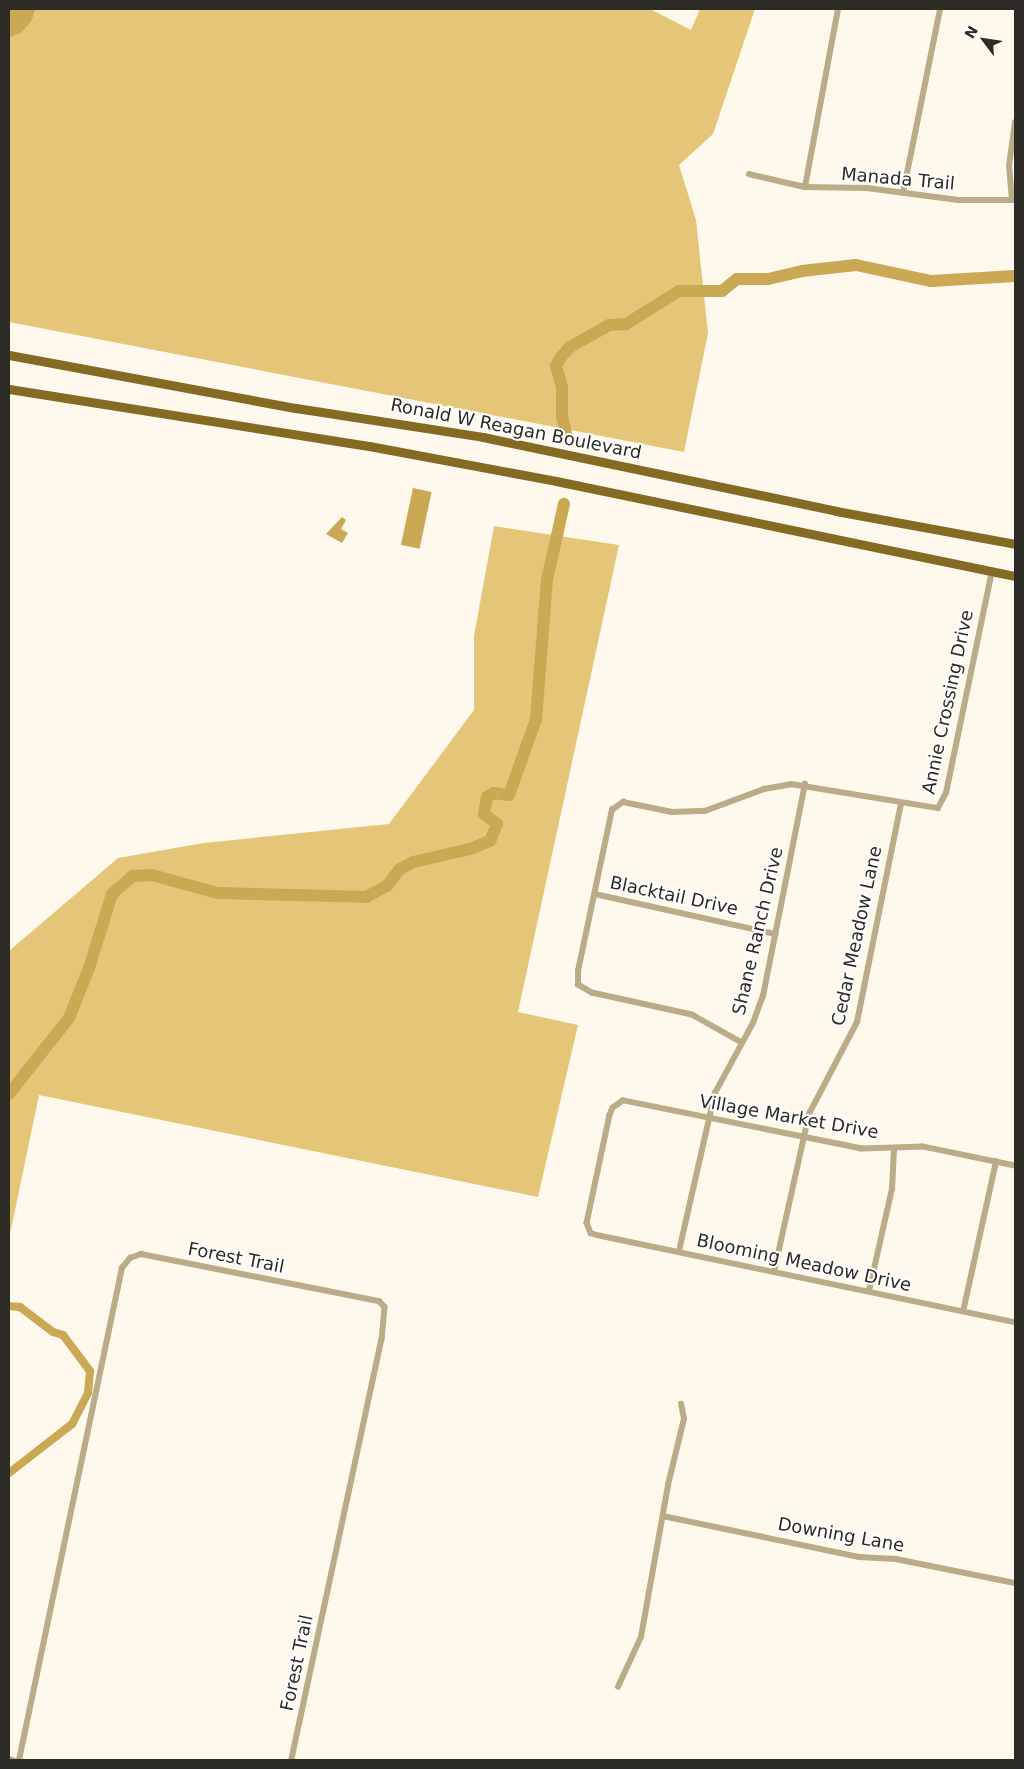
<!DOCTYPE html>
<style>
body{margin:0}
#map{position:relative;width:1024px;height:1769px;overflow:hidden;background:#fef9ec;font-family:"DejaVu Sans",sans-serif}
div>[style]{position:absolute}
.green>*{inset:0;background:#e5c577}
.water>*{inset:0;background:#caa854;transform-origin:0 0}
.stream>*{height:2px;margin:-1px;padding:0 1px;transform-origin:1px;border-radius:1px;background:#caa854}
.canal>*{height:8px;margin:-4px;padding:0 4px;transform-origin:4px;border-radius:4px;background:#caa854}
.river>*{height:12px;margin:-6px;padding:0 6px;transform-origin:6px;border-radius:6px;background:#caa854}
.street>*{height:5.5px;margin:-2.75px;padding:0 2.75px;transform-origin:2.75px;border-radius:2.75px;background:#baab89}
.primary>*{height:9px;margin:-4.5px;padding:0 4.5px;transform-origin:4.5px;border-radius:4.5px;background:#846a23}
span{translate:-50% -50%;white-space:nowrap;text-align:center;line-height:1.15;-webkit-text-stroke:4px #fff;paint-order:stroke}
.street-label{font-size:18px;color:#2d2b26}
.frame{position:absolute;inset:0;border:10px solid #2d2b26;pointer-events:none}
.north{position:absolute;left:959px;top:15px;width:50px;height:50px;-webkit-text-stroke:4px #fff;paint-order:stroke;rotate:301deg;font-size:14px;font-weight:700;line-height:20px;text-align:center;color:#2d2b26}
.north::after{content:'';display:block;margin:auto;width:18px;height:22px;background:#2d2b26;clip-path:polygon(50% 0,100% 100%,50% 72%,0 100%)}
</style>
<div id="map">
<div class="green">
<i style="clip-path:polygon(36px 9px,650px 9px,691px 30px,700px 9px,755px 9px,713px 134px,679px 165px,696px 220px,708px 333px,684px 452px,9px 322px,9px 38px,21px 33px,31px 22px)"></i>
<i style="clip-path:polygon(494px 526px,619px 545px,518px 1012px,578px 1025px,538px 1197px,39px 1095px,9px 1239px,9px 951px,118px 858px,204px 843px,389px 824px,474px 710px,474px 636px)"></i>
</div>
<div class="water">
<i style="clip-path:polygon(9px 9px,36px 9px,31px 22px,21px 33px,9px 38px)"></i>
<i style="left:413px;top:488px;width:19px;height:58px;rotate:12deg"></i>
<i style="clip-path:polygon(342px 517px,346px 520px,341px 529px,348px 533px,342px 543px,326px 534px)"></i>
</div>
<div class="stream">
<i style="left:9px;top:1090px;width:2px;rotate:27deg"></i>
</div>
<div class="canal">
<i style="left:9px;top:1306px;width:11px;rotate:5deg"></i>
<i style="left:20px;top:1307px;width:41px;rotate:37.1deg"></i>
<i style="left:53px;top:1332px;width:10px;rotate:17deg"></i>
<i style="left:63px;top:1335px;width:45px;rotate:53.1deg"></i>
<i style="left:90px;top:1371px;width:22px;rotate:95deg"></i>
<i style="left:88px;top:1393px;width:35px;rotate:117deg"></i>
<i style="left:72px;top:1424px;width:80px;rotate:142.1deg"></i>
</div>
<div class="river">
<i style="left:566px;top:434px;width:17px;rotate:-103deg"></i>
<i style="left:562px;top:417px;width:30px;rotate:-90deg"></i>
<i style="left:562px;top:387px;width:22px;rotate:-106deg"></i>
<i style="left:556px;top:366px;width:10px;rotate:-61deg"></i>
<i style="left:561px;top:357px;width:13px;rotate:-48deg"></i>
<i style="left:570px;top:347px;width:45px;rotate:-29.4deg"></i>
<i style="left:609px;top:325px;width:17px;rotate:-3deg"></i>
<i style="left:626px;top:324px;width:62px;rotate:-31.9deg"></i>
<i style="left:679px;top:291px;width:43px"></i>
<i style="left:722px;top:291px;width:19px;rotate:-39deg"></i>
<i style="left:737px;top:279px;width:31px"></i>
<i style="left:768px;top:279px;width:35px;rotate:-13deg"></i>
<i style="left:802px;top:271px;width:54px;rotate:-6.3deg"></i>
<i style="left:856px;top:265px;width:77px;rotate:12deg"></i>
<i style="left:931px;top:281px;width:84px;rotate:-3.4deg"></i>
<i style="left:9px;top:1094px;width:97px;rotate:-51.7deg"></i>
<i style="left:69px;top:1018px;width:54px;rotate:-68.2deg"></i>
<i style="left:89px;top:968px;width:77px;rotate:-72.7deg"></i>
<i style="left:112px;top:894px;width:28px;rotate:-41deg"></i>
<i style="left:133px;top:876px;width:19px;rotate:-3deg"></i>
<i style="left:152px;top:875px;width:68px;rotate:15.3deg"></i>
<i style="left:218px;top:893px;width:148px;rotate:1.5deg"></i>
<i style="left:366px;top:897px;width:24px;rotate:-28deg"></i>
<i style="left:387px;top:886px;width:21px;rotate:-53deg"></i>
<i style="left:400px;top:869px;width:15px;rotate:-28deg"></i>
<i style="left:413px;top:862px;width:58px;rotate:-12.8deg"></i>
<i style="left:470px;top:849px;width:22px;rotate:-22deg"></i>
<i style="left:490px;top:841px;width:18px;rotate:-68deg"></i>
<i style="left:497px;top:824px;width:16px;rotate:-142deg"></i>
<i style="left:484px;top:814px;width:17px;rotate:-80deg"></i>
<i style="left:487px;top:797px;width:8px;rotate:-30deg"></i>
<i style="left:494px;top:793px;width:15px;rotate:8deg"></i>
<i style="left:509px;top:795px;width:81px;rotate:-70.4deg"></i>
<i style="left:536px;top:719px;width:139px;rotate:-85.5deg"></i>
<i style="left:547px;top:580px;width:78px;rotate:-77.4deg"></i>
</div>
<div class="street">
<i style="left:749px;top:174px;width:57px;rotate:13.1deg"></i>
<i style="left:805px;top:187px;width:62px;rotate:0.9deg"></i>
<i style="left:867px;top:188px;width:92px;rotate:7.5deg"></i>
<i style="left:958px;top:200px;width:57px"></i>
<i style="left:805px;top:187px;width:181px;rotate:-79.5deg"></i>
<i style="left:903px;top:193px;width:188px;rotate:-78.6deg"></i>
<i style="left:1012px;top:200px;width:34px;rotate:-95deg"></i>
<i style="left:1009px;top:166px;width:44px;rotate:-82.2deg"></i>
<i style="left:595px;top:894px;width:185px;rotate:12.5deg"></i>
<i style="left:742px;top:1043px;width:57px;rotate:-150.8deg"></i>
<i style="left:692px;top:1015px;width:102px;rotate:-167.6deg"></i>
<i style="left:592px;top:993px;width:16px;rotate:-150deg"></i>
<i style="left:578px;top:985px;width:14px;rotate:-90deg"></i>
<i style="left:578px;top:971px;width:165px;rotate:-78.1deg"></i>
<i style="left:612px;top:810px;width:14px;rotate:-36deg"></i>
<i style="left:623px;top:802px;width:50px;rotate:11.5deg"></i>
<i style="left:672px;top:812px;width:33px;rotate:-2deg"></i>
<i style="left:705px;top:811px;width:63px;rotate:-20.4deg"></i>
<i style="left:764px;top:789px;width:27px;rotate:-10deg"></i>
<i style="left:791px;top:784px;width:149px;rotate:9.3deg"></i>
<i style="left:938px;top:808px;width:17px;rotate:-62deg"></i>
<i style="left:946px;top:793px;width:227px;rotate:-78.3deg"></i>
<i style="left:1015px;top:1166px;width:94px;rotate:-168.3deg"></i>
<i style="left:923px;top:1147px;width:61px;rotate:178.1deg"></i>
<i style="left:862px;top:1149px;width:244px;rotate:-168.6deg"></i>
<i style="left:623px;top:1101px;width:12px;rotate:145deg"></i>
<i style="left:613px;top:1108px;width:8px;rotate:113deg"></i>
<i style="left:610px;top:1115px;width:110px;rotate:102deg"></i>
<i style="left:587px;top:1223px;width:11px;rotate:68deg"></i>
<i style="left:591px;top:1233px;width:6px;rotate:18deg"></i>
<i style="left:597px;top:1235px;width:427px;rotate:11.8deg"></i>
<i style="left:679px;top:1251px;width:162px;rotate:-77.2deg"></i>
<i style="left:715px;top:1093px;width:80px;rotate:-61.5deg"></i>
<i style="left:753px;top:1023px;width:29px;rotate:-70deg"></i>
<i style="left:763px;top:996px;width:216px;rotate:-78.8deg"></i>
<i style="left:774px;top:1272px;width:162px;rotate:-77.5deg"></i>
<i style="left:809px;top:1114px;width:104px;rotate:-62.4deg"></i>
<i style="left:857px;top:1022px;width:222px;rotate:-78.6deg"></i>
<i style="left:869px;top:1291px;width:105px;rotate:-77.3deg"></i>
<i style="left:892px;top:1189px;width:40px;rotate:-87.1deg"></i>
<i style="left:963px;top:1312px;width:154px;rotate:-77.6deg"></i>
<i style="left:663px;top:1516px;width:200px;rotate:11.8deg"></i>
<i style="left:859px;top:1557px;width:37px;rotate:3deg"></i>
<i style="left:896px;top:1559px;width:121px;rotate:11.4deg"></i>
<i style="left:618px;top:1687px;width:55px;rotate:-65.3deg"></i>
<i style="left:641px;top:1637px;width:154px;rotate:-79.9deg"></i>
<i style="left:668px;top:1485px;width:68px;rotate:-76.4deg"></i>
<i style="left:684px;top:1419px;width:15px;rotate:-101deg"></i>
<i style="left:9px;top:1759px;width:4px;rotate:14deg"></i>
<i style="left:19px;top:1760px;width:503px;rotate:-78.18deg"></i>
<i style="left:122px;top:1268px;width:13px;rotate:-51deg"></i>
<i style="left:130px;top:1258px;width:12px;rotate:-20deg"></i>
<i style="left:141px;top:1254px;width:243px;rotate:11.2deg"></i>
<i style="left:379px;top:1301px;width:8px;rotate:45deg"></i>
<i style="left:385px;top:1307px;width:32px;rotate:95deg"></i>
<i style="left:382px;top:1339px;width:431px;rotate:102.1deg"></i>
</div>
<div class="primary">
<i style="left:9px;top:355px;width:292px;rotate:10.5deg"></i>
<i style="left:296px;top:408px;width:189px;rotate:8.8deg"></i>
<i style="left:483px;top:437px;width:361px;rotate:11.8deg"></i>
<i style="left:836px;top:511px;width:182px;rotate:10.4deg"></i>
<i style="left:9px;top:389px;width:364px;rotate:9deg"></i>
<i style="left:369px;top:446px;width:190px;rotate:10.6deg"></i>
<i style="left:556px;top:481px;width:469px;rotate:11.7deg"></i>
</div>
<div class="street-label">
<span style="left:898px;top:179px;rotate:5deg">Manada Trail</span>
<span style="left:516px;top:429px;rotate:11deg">Ronald W Reagan Boulevard</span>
<span style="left:948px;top:702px;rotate:-78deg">Annie Crossing Drive</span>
<span style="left:674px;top:896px;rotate:12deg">Blacktail Drive</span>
<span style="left:758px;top:931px;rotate:-77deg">Shane Ranch Drive</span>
<span style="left:857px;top:936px;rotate:-78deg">Cedar Meadow Lane</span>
<span style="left:789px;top:1117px;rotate:10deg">Village Market Drive</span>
<span style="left:236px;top:1258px;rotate:11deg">Forest Trail</span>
<span style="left:804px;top:1263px;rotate:12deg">Blooming Meadow Drive</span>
<span style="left:841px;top:1535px;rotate:10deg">Downing Lane</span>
<span style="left:297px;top:1663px;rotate:-78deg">Forest Trail</span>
</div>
<div class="frame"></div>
<div class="north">N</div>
</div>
